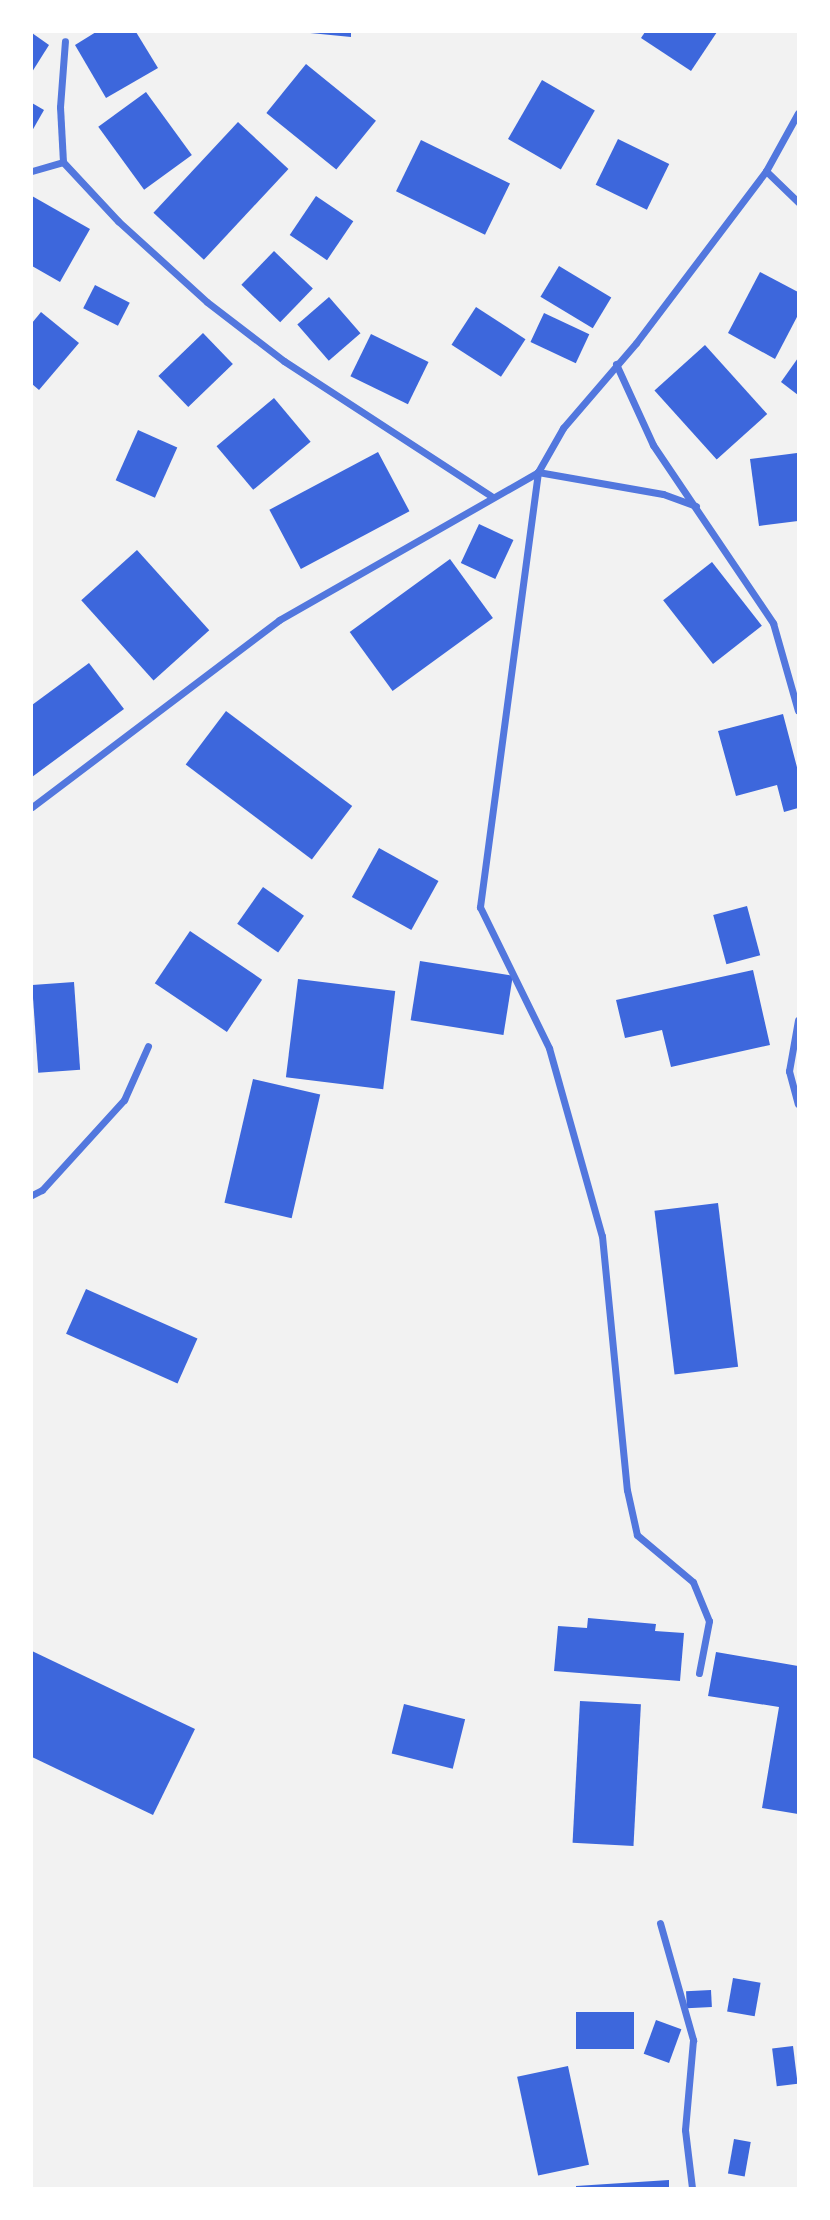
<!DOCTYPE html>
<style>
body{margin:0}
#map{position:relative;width:830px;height:2220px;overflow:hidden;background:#f2f2f2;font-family:Lora,serif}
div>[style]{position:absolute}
.building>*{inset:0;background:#3d67dc;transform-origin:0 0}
.minor>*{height:7px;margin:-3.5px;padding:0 3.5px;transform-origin:3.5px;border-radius:3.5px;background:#5277de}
span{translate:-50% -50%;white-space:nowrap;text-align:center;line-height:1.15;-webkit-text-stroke:5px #fff;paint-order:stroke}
.frame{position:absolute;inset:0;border:33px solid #fff;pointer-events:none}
</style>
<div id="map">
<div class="building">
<i style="clip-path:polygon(96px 32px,136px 32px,158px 68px,106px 98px,75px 45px)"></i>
<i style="clip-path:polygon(300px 32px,351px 32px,351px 37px)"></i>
<i style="clip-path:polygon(645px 32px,717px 32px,691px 71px,641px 38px)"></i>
<i style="clip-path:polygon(32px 33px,49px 45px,32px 72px)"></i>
<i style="left:306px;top:64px;width:90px;height:63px;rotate:39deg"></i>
<i style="left:542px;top:80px;width:61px;height:68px;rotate:30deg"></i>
<i style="left:146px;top:92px;width:78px;height:59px;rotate:54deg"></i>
<i style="clip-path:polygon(32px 103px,44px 110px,32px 131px)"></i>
<i style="left:238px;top:122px;width:69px;height:124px;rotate:43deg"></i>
<i style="left:618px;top:139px;width:57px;height:51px;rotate:26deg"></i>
<i style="left:421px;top:140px;width:99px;height:57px;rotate:26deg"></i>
<i style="clip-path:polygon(32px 196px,90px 229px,60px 282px,32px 266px)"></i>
<i style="left:316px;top:196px;width:45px;height:47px;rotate:34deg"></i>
<i style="left:274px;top:251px;width:54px;height:47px;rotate:44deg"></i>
<i style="left:559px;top:266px;width:61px;height:36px;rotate:31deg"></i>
<i style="clip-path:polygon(760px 272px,798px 292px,798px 315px,775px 359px,728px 333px)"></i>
<i style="left:95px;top:285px;width:39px;height:26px;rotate:27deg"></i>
<i style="left:329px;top:297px;width:48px;height:42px;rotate:49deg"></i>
<i style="left:476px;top:307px;width:59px;height:45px;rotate:33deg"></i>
<i style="clip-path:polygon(41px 312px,79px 343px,39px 390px,32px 384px,32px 323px)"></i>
<i style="left:544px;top:313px;width:50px;height:32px;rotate:25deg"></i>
<i style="left:203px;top:333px;width:43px;height:62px;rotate:46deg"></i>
<i style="left:371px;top:334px;width:64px;height:47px;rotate:26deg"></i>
<i style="left:705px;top:345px;width:93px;height:68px;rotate:48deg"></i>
<i style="clip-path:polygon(798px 358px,798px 395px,781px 382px)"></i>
<i style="left:274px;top:398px;width:57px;height:75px;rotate:50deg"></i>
<i style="left:138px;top:430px;width:43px;height:55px;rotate:24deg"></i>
<i style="left:378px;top:452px;width:67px;height:123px;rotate:62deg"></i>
<i style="clip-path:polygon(797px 453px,798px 521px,759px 526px,750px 459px)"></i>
<i style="left:479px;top:524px;width:38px;height:43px;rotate:25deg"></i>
<i style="left:137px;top:550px;width:108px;height:75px;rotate:48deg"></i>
<i style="left:450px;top:559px;width:73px;height:124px;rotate:54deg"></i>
<i style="left:712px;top:562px;width:81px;height:62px;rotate:52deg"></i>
<i style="clip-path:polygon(89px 663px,124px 709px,32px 777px,32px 705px)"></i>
<i style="left:226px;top:711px;width:158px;height:67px;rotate:37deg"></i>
<i style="clip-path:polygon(783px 714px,798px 771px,798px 808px,784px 812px,777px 785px,736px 796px,718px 731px)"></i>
<i style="left:379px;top:848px;width:68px;height:56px;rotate:29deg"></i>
<i style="left:263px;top:887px;width:50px;height:45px;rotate:35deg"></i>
<i style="left:747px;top:906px;width:51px;height:35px;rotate:75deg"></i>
<i style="left:190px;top:931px;width:87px;height:63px;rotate:34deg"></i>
<i style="left:420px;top:961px;width:94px;height:60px;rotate:9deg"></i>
<i style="clip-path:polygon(753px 970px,770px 1045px,671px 1067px,662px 1030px,625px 1038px,616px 1000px)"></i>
<i style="left:298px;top:979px;width:98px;height:99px;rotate:7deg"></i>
<i style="left:74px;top:982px;width:88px;height:42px;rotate:86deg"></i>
<i style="left:253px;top:1079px;width:69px;height:127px;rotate:13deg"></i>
<i style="left:718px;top:1203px;width:165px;height:64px;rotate:83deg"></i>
<i style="left:86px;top:1289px;width:122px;height:49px;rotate:24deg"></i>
<i style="clip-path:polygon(588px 1618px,656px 1624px,655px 1631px,684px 1633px,680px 1681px,554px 1671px,558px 1626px,587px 1628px)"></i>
<i style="clip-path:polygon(32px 1651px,195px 1729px,153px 1815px,32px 1757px)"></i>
<i style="clip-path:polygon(716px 1652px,798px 1666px,798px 1814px,762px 1808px,779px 1707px,708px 1696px)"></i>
<i style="left:580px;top:1701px;width:61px;height:142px;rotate:3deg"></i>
<i style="left:404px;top:1704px;width:63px;height:51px;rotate:14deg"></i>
<i style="left:733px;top:1978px;width:28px;height:34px;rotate:10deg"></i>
<i style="left:711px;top:1990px;width:17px;height:25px;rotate:87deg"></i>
<i style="left:576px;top:2012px;width:58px;height:37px"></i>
<i style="left:656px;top:2020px;width:27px;height:36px;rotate:20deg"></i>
<i style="left:793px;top:2046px;width:38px;height:21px;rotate:83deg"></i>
<i style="left:568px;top:2066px;width:101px;height:52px;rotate:78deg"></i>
<i style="left:734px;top:2139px;width:17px;height:35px;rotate:10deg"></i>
<i style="clip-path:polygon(669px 2180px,669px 2188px,576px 2188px,576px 2186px)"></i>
</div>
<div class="minor">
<i style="left:63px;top:162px;width:55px;rotate:-93.1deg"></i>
<i style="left:60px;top:107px;width:66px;rotate:-85.7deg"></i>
<i style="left:32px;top:171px;width:32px;rotate:-16deg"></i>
<i style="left:63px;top:162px;width:81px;rotate:47deg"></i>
<i style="left:118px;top:221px;width:120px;rotate:42.3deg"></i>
<i style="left:207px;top:302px;width:97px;rotate:37.5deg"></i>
<i style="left:284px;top:361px;width:247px;rotate:33.1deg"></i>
<i style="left:766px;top:171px;width:45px;rotate:44.1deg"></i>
<i style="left:616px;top:364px;width:89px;rotate:65.4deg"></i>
<i style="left:653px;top:445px;width:215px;rotate:56deg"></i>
<i style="left:773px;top:623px;width:91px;rotate:74.1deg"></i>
<i style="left:696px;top:506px;width:35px;rotate:-160deg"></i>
<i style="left:663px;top:494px;width:127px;rotate:-170deg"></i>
<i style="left:538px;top:472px;width:439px;rotate:97.6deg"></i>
<i style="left:480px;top:907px;width:157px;rotate:63.9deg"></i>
<i style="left:549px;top:1048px;width:195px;rotate:74.3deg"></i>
<i style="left:602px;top:1236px;width:255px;rotate:84.4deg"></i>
<i style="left:627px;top:1490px;width:46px;rotate:77.5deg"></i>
<i style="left:637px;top:1535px;width:73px;rotate:40deg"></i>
<i style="left:693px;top:1582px;width:42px;rotate:67.7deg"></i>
<i style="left:709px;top:1621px;width:53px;rotate:100.9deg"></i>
<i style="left:32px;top:807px;width:310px;rotate:-37.1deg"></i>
<i style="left:279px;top:620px;width:298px;rotate:-29.7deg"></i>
<i style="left:538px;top:472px;width:51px;rotate:-60.4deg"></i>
<i style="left:563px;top:428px;width:112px;rotate:-49.3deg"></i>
<i style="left:636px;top:343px;width:216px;rotate:-52.9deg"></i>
<i style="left:766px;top:171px;width:66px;rotate:-61.1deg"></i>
<i style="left:798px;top:1020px;width:52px;rotate:100deg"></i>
<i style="left:789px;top:1071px;width:34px;rotate:75deg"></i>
<i style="left:32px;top:1195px;width:11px;rotate:-27deg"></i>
<i style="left:42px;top:1190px;width:122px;rotate:-47.7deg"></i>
<i style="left:124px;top:1100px;width:59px;rotate:-66deg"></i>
<i style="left:660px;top:1923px;width:122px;rotate:74.2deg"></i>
<i style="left:693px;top:2040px;width:90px;rotate:95.1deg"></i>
<i style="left:685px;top:2130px;width:58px;rotate:83.1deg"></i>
</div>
<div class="frame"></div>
</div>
